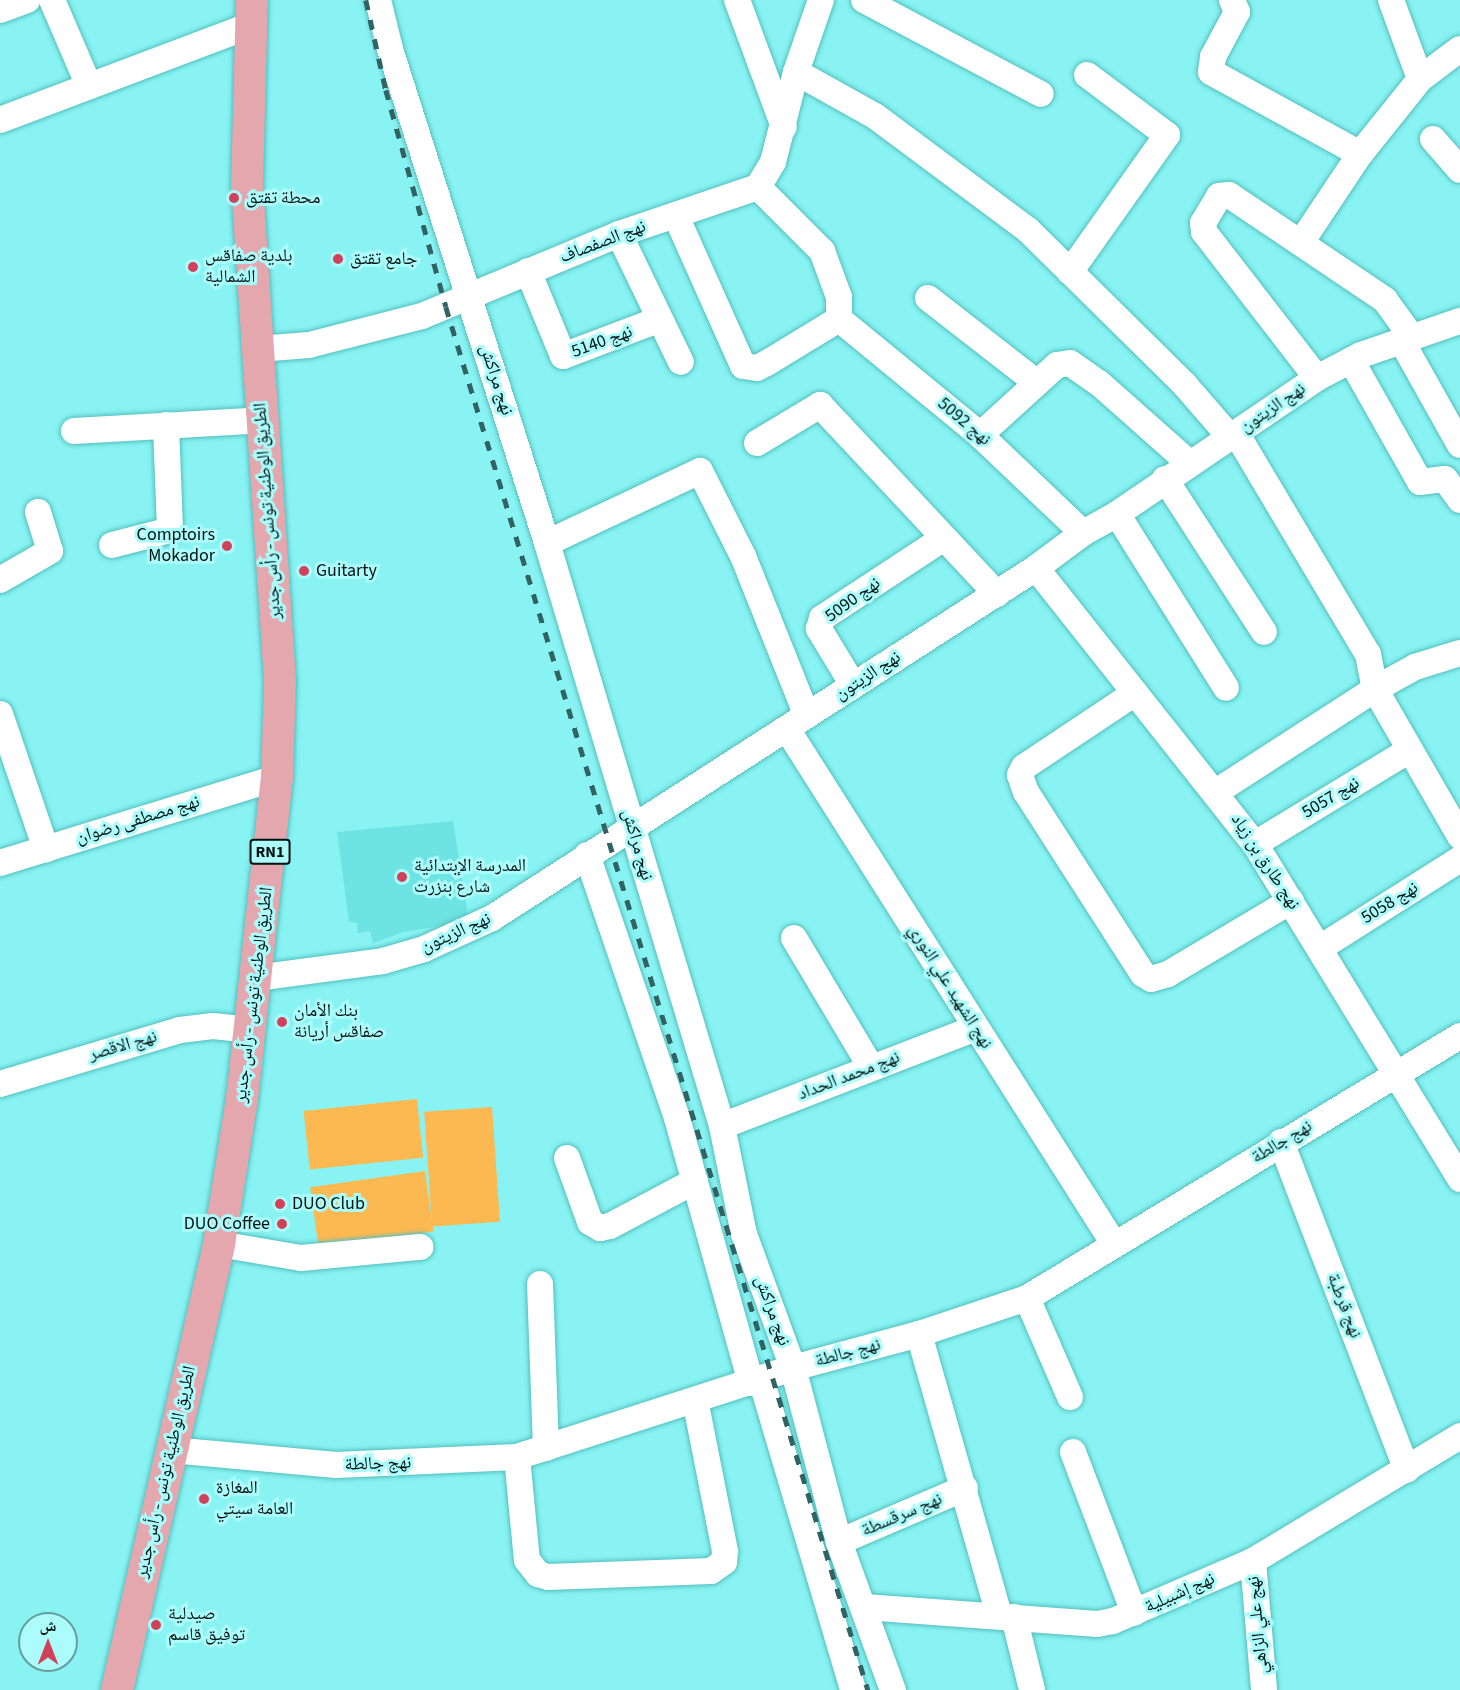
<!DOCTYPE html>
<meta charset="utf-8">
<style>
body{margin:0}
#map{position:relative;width:1460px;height:1690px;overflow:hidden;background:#88f3f2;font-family:"Source Sans 3","Noto Naskh Arabic",sans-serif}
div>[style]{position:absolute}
.built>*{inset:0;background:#6ee3e3}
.green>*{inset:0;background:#fdb951;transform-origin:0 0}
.roads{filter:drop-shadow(0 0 2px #53bfbf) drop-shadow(0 0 2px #53bfbf)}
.minor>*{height:26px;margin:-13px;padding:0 13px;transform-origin:13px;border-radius:13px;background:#fff}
.major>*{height:32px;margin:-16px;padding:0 16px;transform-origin:16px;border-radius:16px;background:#e3a7ad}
.rail>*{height:4.5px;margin-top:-2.25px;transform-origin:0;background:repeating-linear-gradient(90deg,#316363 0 10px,transparent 0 20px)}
.dots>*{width:16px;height:16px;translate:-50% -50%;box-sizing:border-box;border:3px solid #abfcfb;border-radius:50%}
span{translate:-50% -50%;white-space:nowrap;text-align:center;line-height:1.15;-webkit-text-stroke:6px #abfcfb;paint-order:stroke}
.shield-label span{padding:2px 4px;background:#abfcfb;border:2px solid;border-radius:4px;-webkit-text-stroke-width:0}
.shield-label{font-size:16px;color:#011;font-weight:700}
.poi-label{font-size:18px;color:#011}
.left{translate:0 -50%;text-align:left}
.right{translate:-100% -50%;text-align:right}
.street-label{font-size:18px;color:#011}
.north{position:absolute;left:18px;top:1612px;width:60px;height:60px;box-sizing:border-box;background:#abfcfb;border:2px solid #679e9d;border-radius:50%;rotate:0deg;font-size:16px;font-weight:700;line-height:24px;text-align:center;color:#011}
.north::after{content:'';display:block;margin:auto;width:21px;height:27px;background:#d14159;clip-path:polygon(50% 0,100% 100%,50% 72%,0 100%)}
</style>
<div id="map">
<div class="built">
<i style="clip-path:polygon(453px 821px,469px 921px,404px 932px,373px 943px,370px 931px,358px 933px,357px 923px,349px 921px,337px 832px)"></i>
</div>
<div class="green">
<i style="left:417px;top:1099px;width:59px;height:114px;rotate:84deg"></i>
<i style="left:492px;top:1107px;width:115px;height:68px;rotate:86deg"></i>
<i style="left:425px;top:1171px;width:61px;height:116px;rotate:82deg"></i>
</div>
<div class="roads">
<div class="minor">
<i style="left:52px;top:0;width:94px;rotate:66.7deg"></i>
<i style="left:378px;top:0;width:50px;rotate:76.2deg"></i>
<i style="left:390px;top:49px;width:518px;rotate:72.37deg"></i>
<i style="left:547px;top:543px;width:609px;rotate:73.29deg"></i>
<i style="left:722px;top:1126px;width:110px;rotate:78.5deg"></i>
<i style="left:744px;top:1234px;width:143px;rotate:69.9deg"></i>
<i style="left:793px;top:1368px;width:180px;rotate:75.2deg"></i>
<i style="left:839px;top:1542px;width:158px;rotate:70deg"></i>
<i style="left:737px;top:0;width:135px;rotate:69.7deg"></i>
<i style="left:864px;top:0;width:200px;rotate:28deg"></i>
<i style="left:1232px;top:0;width:13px;rotate:67deg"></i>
<i style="left:1237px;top:12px;width:51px;rotate:118.1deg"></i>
<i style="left:1213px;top:57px;width:15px;rotate:98deg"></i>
<i style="left:1211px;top:72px;width:170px;rotate:28.8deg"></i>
<i style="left:1391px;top:0;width:84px;rotate:69.8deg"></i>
<i style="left:0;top:10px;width:29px;rotate:-20deg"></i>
<i style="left:796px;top:72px;width:90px;rotate:29.1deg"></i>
<i style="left:875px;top:116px;width:191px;rotate:36.7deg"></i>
<i style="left:1028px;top:230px;width:221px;rotate:44.6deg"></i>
<i style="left:1185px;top:385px;width:69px;rotate:49.1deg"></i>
<i style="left:0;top:120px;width:268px;rotate:-20.7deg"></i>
<i style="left:1433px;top:139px;width:41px;rotate:48.9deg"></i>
<i style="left:758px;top:187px;width:91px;rotate:45deg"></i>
<i style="left:822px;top:251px;width:49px;rotate:69.7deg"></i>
<i style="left:839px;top:297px;width:22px;rotate:90deg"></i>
<i style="left:676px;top:216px;width:164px;rotate:65.9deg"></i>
<i style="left:743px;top:366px;width:14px;rotate:8deg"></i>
<i style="left:757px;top:368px;width:11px;rotate:-27deg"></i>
<i style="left:767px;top:363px;width:84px;rotate:-31.4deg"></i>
<i style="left:619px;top:234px;width:142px;rotate:64.2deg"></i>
<i style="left:1302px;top:241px;width:105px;rotate:-56.3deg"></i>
<i style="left:1360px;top:154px;width:96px;rotate:-51.3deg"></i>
<i style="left:1420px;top:79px;width:50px;rotate:-36.9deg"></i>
<i style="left:528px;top:271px;width:92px;rotate:67.6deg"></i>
<i style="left:563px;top:356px;width:102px;rotate:-20.8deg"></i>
<i style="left:1070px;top:272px;width:168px;rotate:-54.7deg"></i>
<i style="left:1167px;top:135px;width:100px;rotate:-143.1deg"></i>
<i style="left:928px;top:298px;width:138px;rotate:37.9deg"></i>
<i style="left:839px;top:319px;width:183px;rotate:39.4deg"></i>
<i style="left:980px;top:435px;width:142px;rotate:43.6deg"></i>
<i style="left:1401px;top:340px;width:120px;rotate:60.7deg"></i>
<i style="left:258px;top:349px;width:51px;rotate:-4.5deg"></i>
<i style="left:309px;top:345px;width:117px;rotate:-14.4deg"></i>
<i style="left:422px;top:316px;width:213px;rotate:-22.6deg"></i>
<i style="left:619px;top:234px;width:147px;rotate:-18.7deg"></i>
<i style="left:758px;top:187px;width:29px;rotate:-59deg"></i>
<i style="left:773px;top:162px;width:93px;rotate:-75.7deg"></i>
<i style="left:796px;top:72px;width:76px;rotate:-70.9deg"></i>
<i style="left:1351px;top:360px;width:140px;rotate:60.5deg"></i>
<i style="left:1420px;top:482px;width:25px;rotate:-7deg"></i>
<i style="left:1445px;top:479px;width:26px;rotate:54deg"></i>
<i style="left:1317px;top:378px;width:185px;rotate:-127.7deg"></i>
<i style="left:1204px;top:232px;width:9px;rotate:-96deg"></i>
<i style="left:1203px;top:223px;width:31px;rotate:-59deg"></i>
<i style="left:1219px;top:196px;width:10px;rotate:-6deg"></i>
<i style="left:1229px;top:195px;width:188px;rotate:33.9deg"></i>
<i style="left:1385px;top:300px;width:44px;rotate:54.2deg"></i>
<i style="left:74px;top:431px;width:188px;rotate:-3.3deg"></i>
<i style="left:1236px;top:433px;width:257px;rotate:59.2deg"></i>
<i style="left:1368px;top:654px;width:36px;rotate:79deg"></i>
<i style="left:1375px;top:689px;width:170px;rotate:60deg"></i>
<i style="left:980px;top:435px;width:104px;rotate:-42.3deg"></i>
<i style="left:1057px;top:365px;width:13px;rotate:-9deg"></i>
<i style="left:1070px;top:363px;width:35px;rotate:35deg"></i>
<i style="left:1099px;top:383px;width:120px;rotate:41.6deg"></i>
<i style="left:757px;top:443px;width:74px;rotate:-31.1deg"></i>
<i style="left:820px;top:405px;width:259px;rotate:46.9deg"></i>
<i style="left:1165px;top:479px;width:182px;rotate:57.1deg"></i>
<i style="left:1117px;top:514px;width:205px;rotate:57.9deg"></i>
<i style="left:547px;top:543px;width:169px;rotate:-25.2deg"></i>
<i style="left:700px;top:471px;width:95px;rotate:63.2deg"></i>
<i style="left:743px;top:556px;width:172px;rotate:68.2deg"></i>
<i style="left:112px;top:545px;width:60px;rotate:-14.5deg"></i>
<i style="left:170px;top:530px;width:105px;rotate:-92.2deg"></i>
<i style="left:1036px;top:568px;width:352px;rotate:51.6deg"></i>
<i style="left:1255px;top:844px;width:393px;rotate:58.5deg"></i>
<i style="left:0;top:580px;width:58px;rotate:-30.1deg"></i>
<i style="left:50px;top:551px;width:41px;rotate:-107.1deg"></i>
<i style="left:853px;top:685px;width:66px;rotate:-121.3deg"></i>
<i style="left:819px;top:629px;width:11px;rotate:-75deg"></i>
<i style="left:822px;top:618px;width:146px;rotate:-33.3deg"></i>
<i style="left:1135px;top:693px;width:133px;rotate:146.3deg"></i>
<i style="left:1024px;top:767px;width:9px;rotate:117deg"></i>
<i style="left:1020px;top:775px;width:18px;rotate:71deg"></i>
<i style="left:1026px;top:792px;width:216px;rotate:57.3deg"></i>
<i style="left:1143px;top:974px;width:9px;rotate:32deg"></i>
<i style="left:1151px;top:979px;width:18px;rotate:-16deg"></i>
<i style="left:1168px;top:974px;width:143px;rotate:-30.7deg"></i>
<i style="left:0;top:714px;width:143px;rotate:71.2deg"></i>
<i style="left:787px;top:729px;width:610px;rotate:57.59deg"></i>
<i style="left:1216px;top:792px;width:189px;rotate:-32.9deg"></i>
<i style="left:1375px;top:689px;width:46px;rotate:-28.8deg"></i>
<i style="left:1415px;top:667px;width:47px;rotate:-17.3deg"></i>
<i style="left:1255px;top:844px;width:179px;rotate:-31.3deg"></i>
<i style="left:587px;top:855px;width:278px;rotate:71.1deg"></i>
<i style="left:677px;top:1118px;width:275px;rotate:74.4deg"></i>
<i style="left:0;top:863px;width:290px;rotate:-17.1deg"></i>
<i style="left:794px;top:938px;width:150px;rotate:59.2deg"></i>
<i style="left:1320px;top:948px;width:166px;rotate:-32.4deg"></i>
<i style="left:256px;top:978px;width:128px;rotate:-7.6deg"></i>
<i style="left:383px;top:961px;width:43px;rotate:-16.3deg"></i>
<i style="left:424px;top:949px;width:75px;rotate:-24.5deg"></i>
<i style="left:492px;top:918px;width:647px;rotate:-32.76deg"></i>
<i style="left:1036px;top:568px;width:59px;rotate:-36.7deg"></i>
<i style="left:1083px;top:533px;width:39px;rotate:-29deg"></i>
<i style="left:1117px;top:514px;width:242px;rotate:-34.2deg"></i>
<i style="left:1317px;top:378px;width:50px;rotate:-27.6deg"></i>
<i style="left:1361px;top:355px;width:105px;rotate:-19deg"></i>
<i style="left:0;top:1084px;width:188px;rotate:-16.7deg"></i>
<i style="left:180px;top:1030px;width:33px;rotate:-7deg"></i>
<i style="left:213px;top:1026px;width:36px;rotate:6deg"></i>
<i style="left:722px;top:1126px;width:272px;rotate:-21.1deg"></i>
<i style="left:1281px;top:1142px;width:351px;rotate:69deg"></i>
<i style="left:567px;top:1158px;width:68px;rotate:70.2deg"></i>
<i style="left:590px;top:1222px;width:12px;rotate:31deg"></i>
<i style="left:600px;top:1228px;width:10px;rotate:-11deg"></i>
<i style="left:610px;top:1226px;width:96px;rotate:-27.9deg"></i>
<i style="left:219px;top:1244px;width:83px;rotate:9.7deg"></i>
<i style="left:301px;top:1258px;width:120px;rotate:-5.3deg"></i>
<i style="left:540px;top:1284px;width:164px;rotate:87.9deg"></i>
<i style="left:1027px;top:1298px;width:108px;rotate:66.5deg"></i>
<i style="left:919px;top:1334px;width:292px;rotate:74.1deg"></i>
<i style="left:761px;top:1379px;width:324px;rotate:73.5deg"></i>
<i style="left:171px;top:1450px;width:166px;rotate:5.2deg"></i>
<i style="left:336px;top:1465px;width:181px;rotate:-2.5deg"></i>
<i style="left:517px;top:1457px;width:290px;rotate:-17.9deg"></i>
<i style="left:793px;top:1368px;width:131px;rotate:-15.1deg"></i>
<i style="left:919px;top:1334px;width:114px;rotate:-18.4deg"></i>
<i style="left:1027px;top:1298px;width:506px;rotate:-31.18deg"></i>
<i style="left:1073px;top:1452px;width:172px;rotate:69.2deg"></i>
<i style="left:517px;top:1457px;width:103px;rotate:84.5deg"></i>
<i style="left:527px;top:1560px;width:18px;rotate:52deg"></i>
<i style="left:538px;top:1574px;width:10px;rotate:17deg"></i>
<i style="left:548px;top:1577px;width:163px;rotate:-2.1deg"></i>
<i style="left:711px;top:1571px;width:16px;rotate:-35deg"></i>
<i style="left:724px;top:1562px;width:11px;rotate:-85deg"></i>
<i style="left:725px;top:1551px;width:154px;rotate:-101.2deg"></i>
<i style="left:839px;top:1542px;width:137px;rotate:-23.2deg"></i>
<i style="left:1253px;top:1561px;width:129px;rotate:85.1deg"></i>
<i style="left:865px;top:1607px;width:233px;rotate:4.2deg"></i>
<i style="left:1097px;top:1624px;width:16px;rotate:-11deg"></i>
<i style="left:1113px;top:1621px;width:152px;rotate:-23.2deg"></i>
<i style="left:1253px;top:1561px;width:242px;rotate:-31.1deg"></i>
<i style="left:1014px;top:1617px;width:75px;rotate:76.1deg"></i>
</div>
<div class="major">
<i style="left:117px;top:1690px;width:458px;rotate:-77.1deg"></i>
<i style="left:219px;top:1244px;width:147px;rotate:-81deg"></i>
<i style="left:242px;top:1099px;width:323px;rotate:-83.8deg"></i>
<i style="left:277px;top:778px;width:97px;rotate:-88.2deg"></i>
<i style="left:280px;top:681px;width:495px;rotate:-93.8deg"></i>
<i style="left:247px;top:187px;width:187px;rotate:-88.5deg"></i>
</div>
</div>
<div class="rail">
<i style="left:366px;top:0;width:92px;rotate:77.5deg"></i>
<i style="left:386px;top:90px;width:225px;rotate:74.5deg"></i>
<i style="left:446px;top:307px;width:1446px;rotate:73.03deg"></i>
</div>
<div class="dots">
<i style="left:234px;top:198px;background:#d14159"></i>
<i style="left:338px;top:259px;background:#d14159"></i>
<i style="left:193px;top:267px;background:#d14159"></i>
<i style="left:227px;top:546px;background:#d14159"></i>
<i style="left:304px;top:571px;background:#d14159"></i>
<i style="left:402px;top:877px;background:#d14159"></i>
<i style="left:282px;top:1022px;background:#d14159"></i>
<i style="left:280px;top:1204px;background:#d14159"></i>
<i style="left:282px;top:1224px;background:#d14159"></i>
<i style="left:204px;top:1499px;background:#d14159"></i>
<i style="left:156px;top:1625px;background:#d14159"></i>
</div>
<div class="shield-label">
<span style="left:270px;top:852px">RN1</span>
</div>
<div class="poi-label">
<span class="left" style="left:246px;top:198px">محطة تقتق</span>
<span class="left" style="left:205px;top:267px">بلدية صفاقس<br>الشمالية</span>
<span class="left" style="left:350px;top:259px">جامع تقتق</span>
<span class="right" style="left:215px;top:546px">Comptoirs<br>Mokador</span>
<span class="left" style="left:316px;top:571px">Guitarty</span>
<span class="left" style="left:414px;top:877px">المدرسة الإبتدائية<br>شارع بنزرت</span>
<span class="left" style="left:294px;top:1022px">بنك الأمان<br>صفاقس أريانة</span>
<span class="left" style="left:292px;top:1204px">DUO Club</span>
<span class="right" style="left:270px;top:1224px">DUO Coffee</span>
<span class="left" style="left:216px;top:1499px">المغازة<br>العامة سيتي</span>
<span class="left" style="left:168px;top:1625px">صيدلية<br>توفيق قاسم</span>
</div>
<div class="street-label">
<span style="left:603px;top:242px;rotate:-21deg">نهج الصفصاف</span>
<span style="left:602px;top:342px;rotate:-20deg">نهج 5140</span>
<span style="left:496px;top:380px;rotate:72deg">نهج مراكش</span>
<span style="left:1273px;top:408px;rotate:-34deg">نهج الزيتون</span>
<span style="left:964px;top:422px;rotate:40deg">نهج 5092</span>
<span style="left:268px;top:511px;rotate:-94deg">الطريق الوطنية تونس - رأس جدير</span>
<span style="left:853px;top:600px;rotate:-36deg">نهج 5090</span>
<span style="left:868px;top:676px;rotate:-33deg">نهج الزيتون</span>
<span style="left:1331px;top:798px;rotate:-31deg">نهج 5057</span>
<span style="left:138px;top:820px;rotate:-17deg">نهج مصطفى رضوان</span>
<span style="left:637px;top:845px;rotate:74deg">نهج مراكش</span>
<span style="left:1265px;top:862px;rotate:57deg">نهج طارق بن زياد</span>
<span style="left:1390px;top:903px;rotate:-32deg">نهج 5058</span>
<span style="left:456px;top:933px;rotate:-24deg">نهج الزيتون</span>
<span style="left:950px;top:987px;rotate:58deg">نهج الشهيد علي النوري</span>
<span style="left:254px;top:995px;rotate:-83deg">الطريق الوطنية تونس - رأس جدير</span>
<span style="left:123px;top:1046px;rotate:-16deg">نهج الاقصر</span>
<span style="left:849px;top:1076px;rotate:-21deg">نهج محمد الحداد</span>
<span style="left:1282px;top:1142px;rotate:-31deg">نهج جالطة</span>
<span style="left:1344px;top:1306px;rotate:69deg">نهج قرطبة</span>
<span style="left:772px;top:1311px;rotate:70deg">نهج مراكش</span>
<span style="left:848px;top:1353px;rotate:-15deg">نهج جالطة</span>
<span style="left:378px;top:1464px;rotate:-2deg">نهج جالطة</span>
<span style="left:166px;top:1472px;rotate:-77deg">الطريق الوطنية تونس - رأس جدير</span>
<span style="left:902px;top:1515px;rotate:-23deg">نهج سرقسطة</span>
<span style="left:1180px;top:1593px;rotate:-24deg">نهج إشبيلية</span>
<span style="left:1258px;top:1625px;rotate:-95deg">نهج علي الزاهي</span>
</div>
<div class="north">ش</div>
</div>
